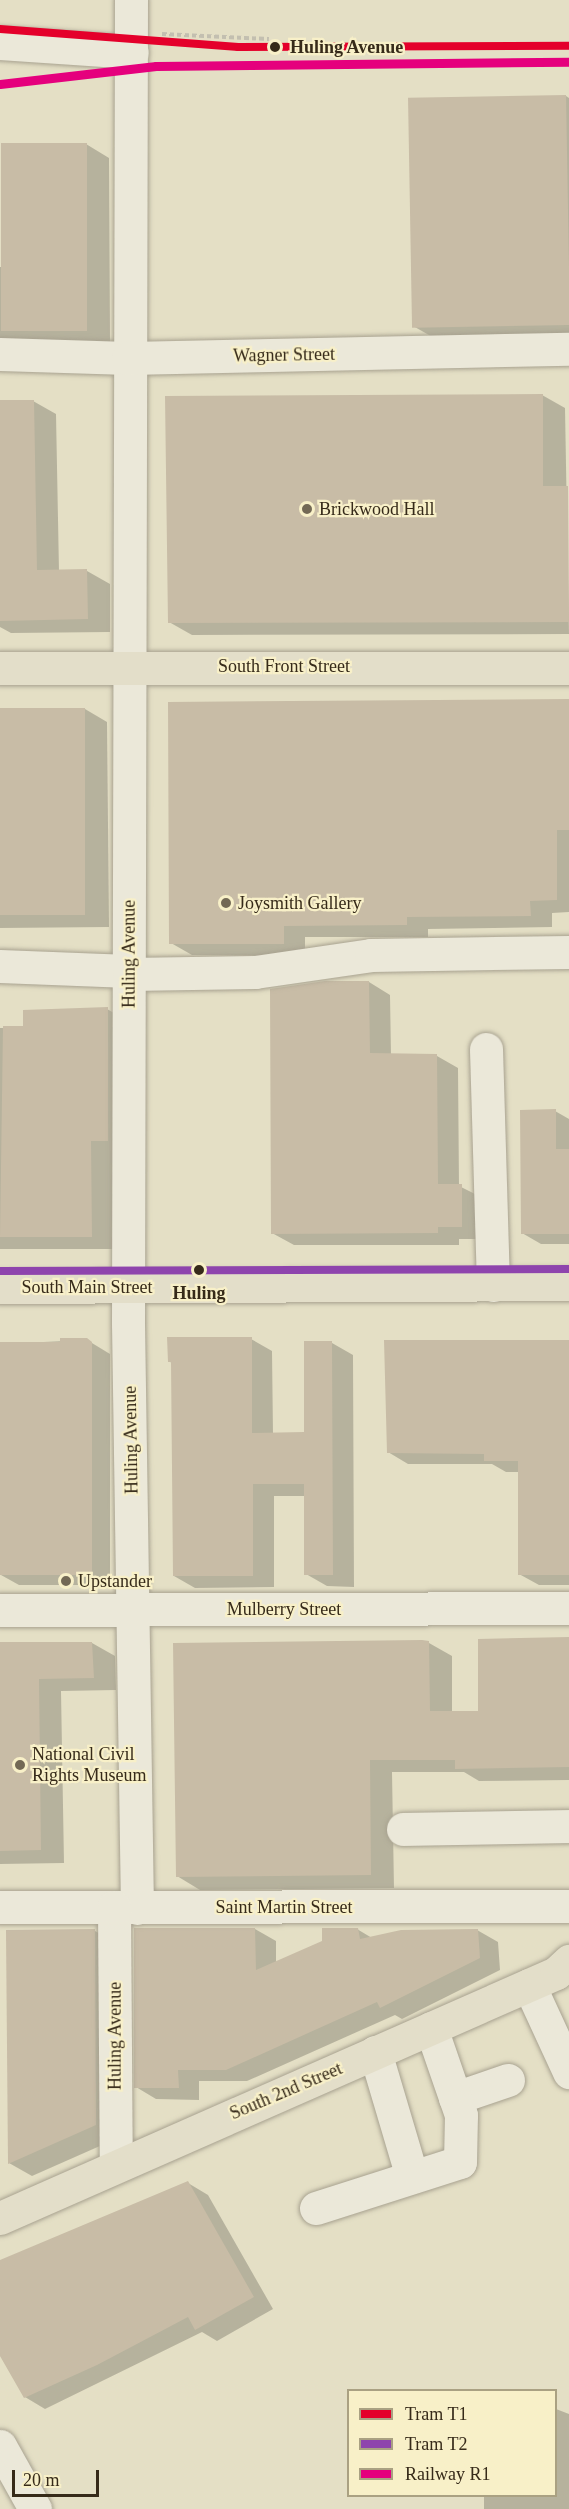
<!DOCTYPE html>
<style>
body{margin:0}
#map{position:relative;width:569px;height:2509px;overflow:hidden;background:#e4dfc5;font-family:Georgia,serif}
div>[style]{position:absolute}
.shadow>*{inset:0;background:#0003}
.building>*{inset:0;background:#c8bca6;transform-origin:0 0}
.path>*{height:4px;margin-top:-2px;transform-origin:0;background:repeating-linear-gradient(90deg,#c3bfb0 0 4.5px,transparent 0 7.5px)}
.roads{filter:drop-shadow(0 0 2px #a8a290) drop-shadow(0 0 2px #a8a290)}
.minor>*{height:33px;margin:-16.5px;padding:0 16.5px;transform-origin:16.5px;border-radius:16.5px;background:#ebe8d9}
.major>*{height:33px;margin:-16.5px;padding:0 16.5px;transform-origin:16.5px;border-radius:16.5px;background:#e3dec9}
.rail-1>*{height:9px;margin:-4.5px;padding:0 4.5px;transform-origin:4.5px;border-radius:4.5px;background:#e5007d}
.tram-1>*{height:8px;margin:-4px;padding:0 4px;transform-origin:4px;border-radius:4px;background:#e4002b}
.tram-2>*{height:8px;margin:-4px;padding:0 4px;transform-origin:4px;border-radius:4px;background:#8e44ad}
.dots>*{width:16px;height:16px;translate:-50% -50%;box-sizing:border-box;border:3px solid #f8f0c8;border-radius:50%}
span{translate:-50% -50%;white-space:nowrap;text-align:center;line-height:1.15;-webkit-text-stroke:4.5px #f8f0c8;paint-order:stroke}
.stop-label{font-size:18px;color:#362a19;font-weight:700}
.left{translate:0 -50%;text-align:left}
.street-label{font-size:18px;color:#362a19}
.poi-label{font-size:18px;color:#362a19}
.legend{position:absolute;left:347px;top:2389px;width:210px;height:108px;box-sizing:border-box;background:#f8f0c8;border:2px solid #aaa182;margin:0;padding:8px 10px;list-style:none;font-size:18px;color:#362a19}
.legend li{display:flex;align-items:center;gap:12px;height:30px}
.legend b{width:30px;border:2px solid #aaa182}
.scale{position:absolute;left:12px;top:2470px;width:87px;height:27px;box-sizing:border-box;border:3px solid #362a19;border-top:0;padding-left:8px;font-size:18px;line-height:21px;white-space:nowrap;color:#362a19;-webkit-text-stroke:4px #f8f0c8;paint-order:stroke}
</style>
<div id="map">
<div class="shadow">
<i style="clip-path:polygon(566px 96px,569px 98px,569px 337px,436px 339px,413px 326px)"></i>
<i style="clip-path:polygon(86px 144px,109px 158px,110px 343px,0 344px,0 267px,4px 267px)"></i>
<i style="clip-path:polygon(542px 395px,565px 408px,569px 634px,192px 635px,169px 622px)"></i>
<i style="clip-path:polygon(33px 401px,56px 414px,59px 571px,87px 571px,110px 584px,110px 632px,11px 633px,0 627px,0 402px)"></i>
<i style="clip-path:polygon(569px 701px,569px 912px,552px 913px,552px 927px,428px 929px,428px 937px,305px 937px,305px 956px,192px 955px,171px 943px)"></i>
<i style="clip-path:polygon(0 709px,85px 709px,107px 722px,109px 927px,0 928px)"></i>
<i style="clip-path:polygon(369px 982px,390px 995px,391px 1055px,437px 1056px,458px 1068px,459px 1186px,483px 1198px,483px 1239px,459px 1239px,459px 1245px,294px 1245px,272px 1233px)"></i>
<i style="clip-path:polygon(107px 1009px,130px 1022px,114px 1249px,0 1249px,0 1028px,25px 1028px)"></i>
<i style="clip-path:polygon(555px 1111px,569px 1119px,569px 1244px,541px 1244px,522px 1233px)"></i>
<i style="clip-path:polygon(251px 1339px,272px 1351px,273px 1434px,305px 1433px,332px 1343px,353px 1355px,354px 1587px,327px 1586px,306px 1574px,306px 1496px,274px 1496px,274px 1587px,195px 1588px,174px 1576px,173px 1364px,169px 1361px)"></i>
<i style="clip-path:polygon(87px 1340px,110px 1354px,110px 1585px,19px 1585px,1px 1575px,0 1344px)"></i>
<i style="clip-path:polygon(569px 1341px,569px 1585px,539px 1585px,519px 1574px,519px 1472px,506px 1472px,492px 1464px,408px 1464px,388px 1452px)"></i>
<i style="clip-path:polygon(569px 1638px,569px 1780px,479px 1781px,464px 1772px,392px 1772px,394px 1888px,200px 1890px,177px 1876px,429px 1643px,452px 1656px,452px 1713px,480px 1712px)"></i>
<i style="clip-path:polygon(0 1643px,92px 1643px,115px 1656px,116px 1690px,61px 1691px,64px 1863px,0 1864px)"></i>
<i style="clip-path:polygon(255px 1929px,276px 1941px,276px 1963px,357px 1929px,372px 1938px,477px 1930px,498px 1942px,500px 1970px,402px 2019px,395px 2015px,247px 2081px,199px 2081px,199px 2100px,156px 2099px,136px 2087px)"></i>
<i style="clip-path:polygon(7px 1931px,95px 1931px,118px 1944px,118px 2138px,32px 2176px,9px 2163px)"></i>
<i style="clip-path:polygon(188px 2183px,208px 2195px,273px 2309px,217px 2341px,202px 2332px,45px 2409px,25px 2397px,0 2355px,0 2262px)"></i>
<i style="clip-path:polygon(556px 2409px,569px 2414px,569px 2509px,484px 2509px,484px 2496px,556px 2496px)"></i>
</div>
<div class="building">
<i style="left:566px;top:95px;width:230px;height:158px;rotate:89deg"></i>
<i style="left:1px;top:143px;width:86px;height:188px"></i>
<i style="clip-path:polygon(543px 394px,543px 486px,568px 486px,569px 622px,168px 623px,165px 396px)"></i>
<i style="clip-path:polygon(0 400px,34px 400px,37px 570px,87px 569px,88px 619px,0 621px)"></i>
<i style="clip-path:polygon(569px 699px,569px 830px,557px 830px,557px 900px,530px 901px,531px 916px,407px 917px,407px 925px,284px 926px,284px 944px,169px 944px,168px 702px)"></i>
<i style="left:0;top:708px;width:85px;height:207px"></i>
<i style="clip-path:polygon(325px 981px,369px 981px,370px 1053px,437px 1054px,438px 1184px,462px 1184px,462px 1227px,438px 1227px,438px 1233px,271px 1234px,270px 989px)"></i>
<i style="clip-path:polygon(108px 1007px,108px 1141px,91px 1141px,92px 1237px,0 1237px,3px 1026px,23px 1026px,23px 1010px)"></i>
<i style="clip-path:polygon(556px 1109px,556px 1149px,569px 1149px,569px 1234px,521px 1234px,520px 1110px)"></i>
<i style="clip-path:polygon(167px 1337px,252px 1337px,252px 1433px,304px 1432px,304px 1341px,332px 1341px,333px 1575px,304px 1575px,304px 1484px,253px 1484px,253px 1576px,173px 1576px,171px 1362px,168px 1362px)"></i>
<i style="clip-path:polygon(60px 1338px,87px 1338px,92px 1342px,92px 1575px,0 1575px,0 1342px,60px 1342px)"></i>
<i style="clip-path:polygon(384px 1340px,569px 1340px,569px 1575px,518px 1575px,518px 1461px,484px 1461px,484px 1454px,387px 1453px)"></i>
<i style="clip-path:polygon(569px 1637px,569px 1767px,455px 1769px,455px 1760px,370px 1760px,371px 1875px,176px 1877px,173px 1643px,422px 1640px,429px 1641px,430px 1711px,478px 1711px,478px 1639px)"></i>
<i style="clip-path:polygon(0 1642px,92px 1642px,94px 1678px,39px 1679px,41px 1850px,0 1851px)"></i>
<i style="clip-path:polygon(134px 1928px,255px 1928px,256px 1970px,322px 1941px,322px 1928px,358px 1928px,360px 1939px,401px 1930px,478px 1929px,480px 1958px,380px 2008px,377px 2002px,226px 2070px,178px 2070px,179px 2088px,134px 2088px)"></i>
<i style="clip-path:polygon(95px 1929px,96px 2125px,8px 2164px,6px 1930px)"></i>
<i style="clip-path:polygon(188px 2181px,254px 2297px,195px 2330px,188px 2317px,97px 2365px,24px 2398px,0 2356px,0 2260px)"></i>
</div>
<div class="path">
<i style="left:162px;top:34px;width:107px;rotate:2.7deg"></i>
</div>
<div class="roads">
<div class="minor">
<i style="left:131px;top:0;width:1323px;rotate:90.13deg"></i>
<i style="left:128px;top:1323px;width:585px;rotate:89.12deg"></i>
<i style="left:0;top:43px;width:132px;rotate:3.9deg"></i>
<i style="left:0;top:354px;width:128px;rotate:1.8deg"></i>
<i style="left:128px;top:358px;width:441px;rotate:-1.2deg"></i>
<i style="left:0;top:966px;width:129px;rotate:2.2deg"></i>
<i style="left:129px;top:974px;width:126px;rotate:-0.9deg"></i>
<i style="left:255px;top:972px;width:117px;rotate:-8.3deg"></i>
<i style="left:371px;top:955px;width:198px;rotate:-0.9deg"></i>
<i style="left:486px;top:1049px;width:236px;rotate:88.3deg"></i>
<i style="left:0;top:1610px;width:569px;rotate:-0.2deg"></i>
<i style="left:403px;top:1829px;width:166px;rotate:-1deg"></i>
<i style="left:0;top:1907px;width:569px;rotate:-0.1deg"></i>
<i style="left:114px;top:1907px;width:258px;rotate:89.6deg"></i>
<i style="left:529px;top:1985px;width:96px;rotate:65.3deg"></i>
<i style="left:375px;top:2052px;width:130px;rotate:73.5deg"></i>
<i style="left:455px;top:2098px;width:56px;rotate:-18.8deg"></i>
<i style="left:316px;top:2208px;width:151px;rotate:-17.7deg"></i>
<i style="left:460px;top:2162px;width:47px;rotate:-88.8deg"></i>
<i style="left:461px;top:2115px;width:92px;rotate:-109deg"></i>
<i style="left:0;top:2446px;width:72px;rotate:60.9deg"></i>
</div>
<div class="major">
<i style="left:0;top:668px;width:569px"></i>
<i style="left:0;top:1287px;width:569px;rotate:-0.3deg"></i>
<i style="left:0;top:2218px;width:608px;rotate:-23.78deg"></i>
<i style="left:556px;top:1973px;width:18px;rotate:-43deg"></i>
</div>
</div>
<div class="rail-1">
<i style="left:0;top:84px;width:157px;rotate:-6.6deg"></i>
<i style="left:156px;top:66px;width:413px;rotate:-0.6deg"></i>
</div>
<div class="tram-1">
<i style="left:0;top:29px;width:239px;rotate:4.3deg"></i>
<i style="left:238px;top:47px;width:331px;rotate:-0.2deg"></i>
</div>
<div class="tram-2">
<i style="left:0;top:1271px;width:569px;rotate:-0.2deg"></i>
</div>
<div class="dots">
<i style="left:275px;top:47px;background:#362a19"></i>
<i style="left:307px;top:509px;background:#736955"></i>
<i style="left:226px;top:903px;background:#736955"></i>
<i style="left:199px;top:1270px;background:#362a19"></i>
<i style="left:66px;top:1581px;background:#736955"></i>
<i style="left:20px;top:1765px;background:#736955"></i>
</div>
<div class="stop-label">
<span class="left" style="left:290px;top:47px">Huling Avenue</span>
<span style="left:199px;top:1293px">Huling</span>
</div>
<div class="street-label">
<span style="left:284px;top:355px;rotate:-1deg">Wagner Street</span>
<span style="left:284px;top:666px">South Front Street</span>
<span style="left:129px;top:954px;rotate:-90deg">Huling Avenue</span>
<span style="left:87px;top:1287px">South Main Street</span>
<span style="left:131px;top:1440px;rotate:-91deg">Huling Avenue</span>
<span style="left:284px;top:1609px">Mulberry Street</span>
<span style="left:284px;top:1907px">Saint Martin Street</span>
<span style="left:115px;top:2036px;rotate:-90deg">Huling Avenue</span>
<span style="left:286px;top:2091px;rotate:-23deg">South 2nd Street</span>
</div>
<div class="poi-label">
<span class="left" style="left:319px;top:509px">Brickwood Hall</span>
<span class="left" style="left:238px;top:903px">Joysmith Gallery</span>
<span class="left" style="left:78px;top:1581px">Upstander</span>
<span class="left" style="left:32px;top:1765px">National Civil<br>Rights Museum</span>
</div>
<ul class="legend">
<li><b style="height:8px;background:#e4002b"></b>Tram T1</li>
<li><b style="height:8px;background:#8e44ad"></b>Tram T2</li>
<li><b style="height:8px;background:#e5007d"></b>Railway R1</li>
</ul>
<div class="scale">20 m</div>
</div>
